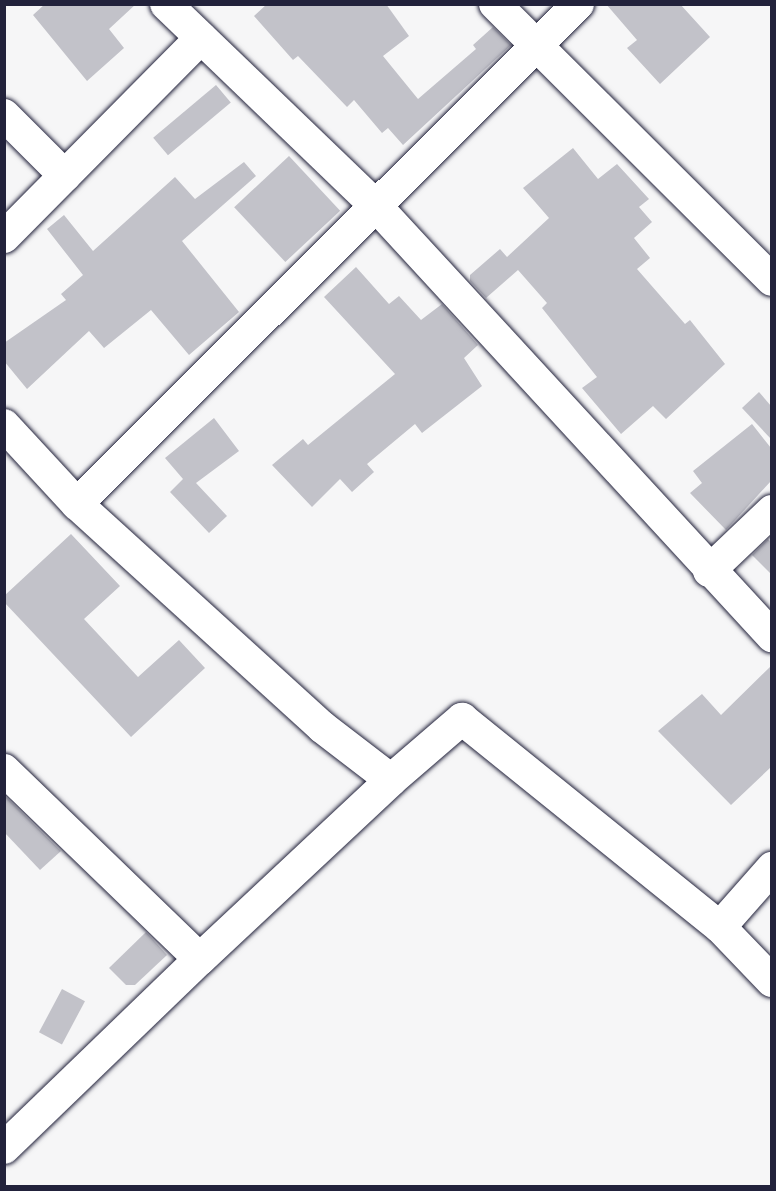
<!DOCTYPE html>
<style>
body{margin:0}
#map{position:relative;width:776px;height:1191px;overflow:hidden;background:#f6f6f7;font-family:"Architects Daughter",sans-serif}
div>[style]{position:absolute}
.building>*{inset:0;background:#c2c2c9;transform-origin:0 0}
.roads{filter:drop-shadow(0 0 2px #22223b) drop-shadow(0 0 2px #22223b)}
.minor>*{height:32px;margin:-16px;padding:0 16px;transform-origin:16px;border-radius:16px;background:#fff}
span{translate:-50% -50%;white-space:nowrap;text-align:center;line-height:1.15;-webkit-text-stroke:5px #fff;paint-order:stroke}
.frame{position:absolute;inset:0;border:6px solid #22223b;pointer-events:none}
</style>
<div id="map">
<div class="building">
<i style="clip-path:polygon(45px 4px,136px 4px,109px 29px,124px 48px,87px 81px,33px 15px)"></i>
<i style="clip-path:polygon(267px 4px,386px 4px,409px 36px,383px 56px,418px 99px,476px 49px,473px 45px,493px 27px,511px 45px,403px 145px,388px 128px,382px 133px,354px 100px,347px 107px,298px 56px,293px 60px,254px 16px)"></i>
<i style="clip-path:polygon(606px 4px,680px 4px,710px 37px,660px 84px,627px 48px,637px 40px)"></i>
<i style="left:216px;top:85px;width:23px;height:82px;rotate:50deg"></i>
<i style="clip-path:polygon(573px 148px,598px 179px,617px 164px,649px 199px,639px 207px,652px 222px,634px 238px,650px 258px,637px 269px,685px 324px,690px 320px,725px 364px,666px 419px,653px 406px,621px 434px,582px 388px,597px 377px,542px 308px,547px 303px,518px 270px,486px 298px,470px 281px,470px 275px,500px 249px,507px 257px,549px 218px,523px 188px)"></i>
<i style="left:289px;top:156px;width:75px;height:75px;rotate:47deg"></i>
<i style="clip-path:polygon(244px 162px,256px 176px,182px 241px,239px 312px,189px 355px,151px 310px,104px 348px,89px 331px,27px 389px,4px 361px,4px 343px,66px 300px,61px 294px,83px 275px,47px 229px,64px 215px,93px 251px,175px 177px,195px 199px)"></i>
<i style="clip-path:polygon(356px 267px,389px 304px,399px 296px,421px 320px,442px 304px,478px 345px,464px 358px,482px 386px,422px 433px,415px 424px,367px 464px,374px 472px,352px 492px,340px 479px,312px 507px,272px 465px,303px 439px,308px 445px,395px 374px,324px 297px)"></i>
<i style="clip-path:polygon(759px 392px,771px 406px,771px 439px,742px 408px)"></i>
<i style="clip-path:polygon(214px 418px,239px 451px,196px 483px,227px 516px,209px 533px,170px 492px,183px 479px,165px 458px)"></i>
<i style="clip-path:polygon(752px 424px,771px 448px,771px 481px,726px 530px,690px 493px,702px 483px,693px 471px)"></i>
<i style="clip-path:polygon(71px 534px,120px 586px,84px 619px,138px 677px,179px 640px,205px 668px,131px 737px,4px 602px,4px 596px)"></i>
<i style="clip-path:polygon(768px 539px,771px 542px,771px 574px,752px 555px)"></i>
<i style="clip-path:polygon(771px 666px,771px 767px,731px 805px,658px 731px,702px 694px,721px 715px)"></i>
<i style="clip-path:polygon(4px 795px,61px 851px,40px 870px,4px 832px)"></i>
<i style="clip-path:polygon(146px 932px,167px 955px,135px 985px,126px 985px,109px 968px)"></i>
<i style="left:62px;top:989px;width:26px;height:49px;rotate:28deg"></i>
</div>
<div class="roads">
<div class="minor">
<i style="left:166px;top:4px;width:291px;rotate:43.9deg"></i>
<i style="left:376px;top:206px;width:585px;rotate:47.36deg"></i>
<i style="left:495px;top:4px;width:391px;rotate:44.9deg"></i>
<i style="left:4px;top:115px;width:86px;rotate:45deg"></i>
<i style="left:4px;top:237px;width:280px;rotate:-45.3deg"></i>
<i style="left:4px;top:425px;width:108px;rotate:47.3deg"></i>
<i style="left:77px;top:504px;width:331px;rotate:42.3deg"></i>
<i style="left:322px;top:727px;width:87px;rotate:37.5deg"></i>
<i style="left:391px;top:780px;width:94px;rotate:-40.7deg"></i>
<i style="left:462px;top:719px;width:331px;rotate:38.9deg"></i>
<i style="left:720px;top:927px;width:79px;rotate:-48.6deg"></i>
<i style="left:77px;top:504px;width:708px;rotate:-44.94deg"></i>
<i style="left:709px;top:571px;width:87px;rotate:-43.6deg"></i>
<i style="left:4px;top:770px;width:272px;rotate:44deg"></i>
<i style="left:200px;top:959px;width:262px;rotate:-43.1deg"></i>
<i style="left:720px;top:927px;width:75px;rotate:46.1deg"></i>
<i style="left:4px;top:1148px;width:272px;rotate:-44deg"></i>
</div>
</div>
<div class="frame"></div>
</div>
